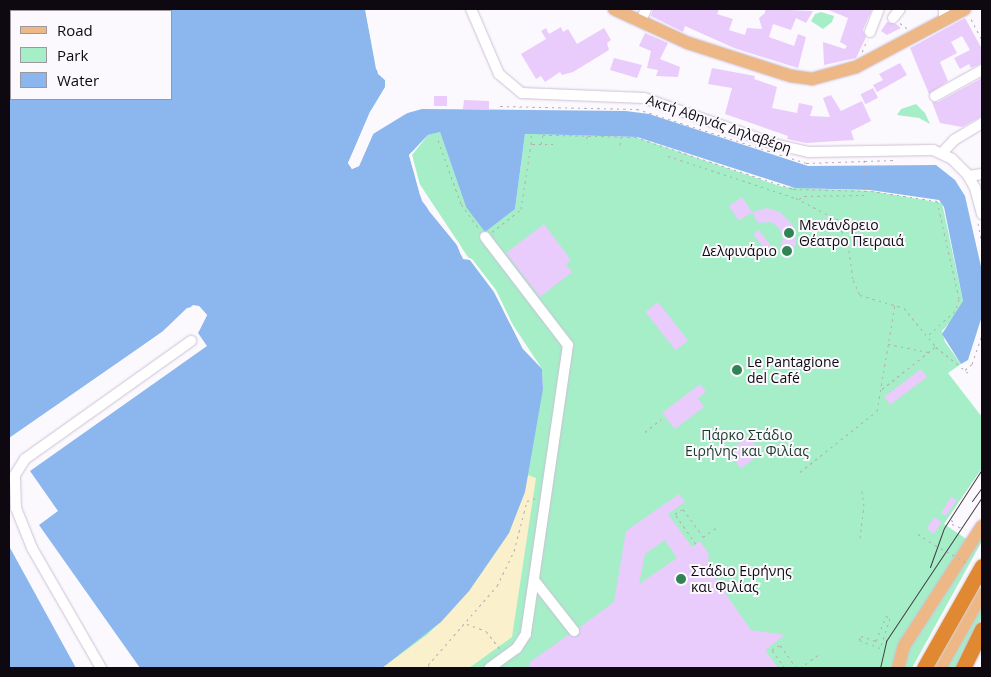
<!DOCTYPE html>
<meta charset="utf-8">
<style>
body{margin:0}
#map{position:relative;width:991px;height:677px;overflow:hidden;background:#fbf9fd;font-family:"Open Sans",sans-serif}
div>[style]{position:absolute}
.green>*{inset:0;background:#a5eec8}
.sand>*{inset:0;background:#faf0cb}
.water>*{inset:0;background:#8cb7ee}
.pier>*{inset:0;background:#fbf9fd}
.building>*{inset:0;background:#e9cbfc;transform-origin:0 0}
.path>*{height:1px;margin-top:-0.5px;transform-origin:0;background:repeating-linear-gradient(90deg,#b3b0b5 0 2.5px,transparent 0 6.5px)}
.roads{filter:drop-shadow(0 0 1px #cdc0d6) drop-shadow(0 0 1px #cdc0d6)}
.minor>*{height:10px;margin:-5px;padding:0 5px;transform-origin:5px;border-radius:5px;background:#fff}
.major>*{height:12px;margin:-6px;padding:0 6px;transform-origin:6px;border-radius:6px;background:#edb885}
.highway>*{height:15px;margin:-7.5px;padding:0 7.5px;transform-origin:7.5px;border-radius:7.5px;background:#e18833}
.tram>*{height:1px;margin:-0.5px;padding:0 0.5px;transform-origin:0.5px;border-radius:0.5px;background:#403c42}
.path-bridge>*{height:1px;margin-top:-0.5px;transform-origin:0;background:repeating-linear-gradient(90deg,#b3b0b5 0 2.5px,transparent 0 6.5px)}
.bridges{filter:drop-shadow(0 0 1px #d4d3d4) drop-shadow(0 0 1px #d4d3d4)}
.highway-bridge>*{height:15px;margin:-7.5px;padding:0 7.5px;transform-origin:7.5px;border-radius:7.5px;background:#e18833}
.dots>*{width:14px;height:14px;translate:-50% -50%;box-sizing:border-box;border:2px solid #fbf9fd;border-radius:50%}
span{translate:-50% -50%;white-space:nowrap;text-align:center;line-height:1.15;-webkit-text-stroke:4px #fbf9fd;paint-order:stroke}
.street-label{font-size:14px;color:#0e0910}
.poi-label{font-size:14px;color:#0e0910}
.left{translate:0 -50%;text-align:left}
.right{translate:-100% -50%;text-align:right}
.park-label{font-size:14px;color:#183929}
.frame{position:absolute;inset:0;border:10px solid #0e0910;pointer-events:none}
.legend{position:absolute;left:10px;top:10px;width:162px;height:90px;box-sizing:border-box;background:#fbf9fd;border:1px solid #9c999e;margin:0;padding:6px 9px;list-style:none;font-size:15px;color:#0e0910}
.legend li{display:flex;align-items:center;gap:10px;height:25px}
.legend b{width:25px;border:1px solid #9c999e}
</style>
<div id="map">
<div class="green">
<i style="clip-path:polygon(821px 12px,834px 16px,832px 22px,823px 29px,811px 21px,815px 14px)"></i>
<i style="clip-path:polygon(916px 104px,925px 113px,930px 124px,919px 118px,897px 115px,901px 109px)"></i>
<i style="clip-path:polygon(440px 132px,466px 207px,515px 209px,525px 134px,542px 134px,635px 137px,783px 187px,871px 191px,942px 203px,963px 301px,958px 313px,942px 331px,945px 342px,961px 364px,948px 373px,982px 417px,982px 468px,944px 524px,968px 540px,895px 668px,382px 668px,543px 389px,542px 369px,413px 174px,412px 151px,428px 135px)"></i>
<i style="clip-path:polygon(982px 534px,982px 541px,912px 668px,902px 668px,904px 654px)"></i>
<i style="clip-path:polygon(982px 604px,982px 617px,957px 668px,946px 668px)"></i>
</div>
<div class="sand">
<i style="clip-path:polygon(528px 475px,536px 478px,512px 637px,469px 668px,382px 668px,428px 634px,469px 591px,509px 533px)"></i>
</div>
<div class="water">
<i style="clip-path:polygon(evenodd,9px 9px,365px 9px,376px 69px,385px 80px,385px 87px,370px 112px,348px 163px,352px 169px,359px 166px,374px 132px,404px 114px,422px 109px,626px 111px,649px 114px,808px 166px,936px 165px,955px 180px,965px 196px,982px 271px,982px 316px,968px 360px,961px 364px,942px 334px,963px 301px,944px 207px,939px 200px,870px 190px,795px 188px,637px 137px,532px 134px,525px 134px,515px 209px,485px 232px,466px 207px,440px 132px,428px 135px,409px 155px,420px 195px,429px 211px,457px 245px,461px 255px,470px 260px,494px 292px,523px 349px,542px 369px,543px 389px,525px 492px,509px 533px,469px 591px,441px 622px,382px 668px,140px 668px,39px 525px,58px 511px,30px 471px,207px 346px,198px 333px,207px 315px,199px 306px,187px 308px,162px 332px,9px 438px,9px 9px,11px 11px,171px 11px,171px 99px,11px 99px,11px 11px)"></i>
<i style="clip-path:polygon(9px 546px,76px 668px,9px 668px)"></i>
</div>
<div class="pier">
<i style="clip-path:polygon(365px 9px,377px 47px,379px 68px,387px 79px,388px 88px,372px 113px,351px 163px,352px 166px,356px 165px,372px 131px,403px 112px,409px 112px,373px 134px,359px 166px,352px 169px,348px 163px,353px 152px,370px 112px,385px 91px,385px 80px,378px 74px)"></i>
<i style="clip-path:polygon(428px 135px,412px 155px,424px 200px,459px 243px,464px 256px,472px 259px,496px 290px,521px 342px,530px 352px,523px 349px,494px 292px,470px 260px,463px 259px,457px 245px,422px 201px,409px 155px)"></i>
<i style="clip-path:polygon(193px 305px,199px 306px,207px 315px,198px 333px,204px 315px,193px 308px,163px 334px,9px 440px,162px 332px)"></i>
</div>
<div class="building">
<i style="clip-path:polygon(653px 9px,719px 9px,717px 14px,733px 19px,729px 30px,745px 35px,747px 28px,762px 29px,759px 18px,765px 13px,765px 9px,813px 11px,806px 23px,796px 18px,791px 30px,773px 24px,769px 37px,794px 46px,798px 34px,806px 37px,798px 68px,734px 48px,685px 26px,683px 32px,651px 16px)"></i>
<i style="clip-path:polygon(826px 9px,872px 9px,863px 30px,866px 37px,856px 58px,824px 65px,823px 42px,845px 49px,847px 46px,840px 42px,848px 18px)"></i>
<i style="clip-path:polygon(965px 18px,982px 49px,982px 63px,971px 68px,969px 64px,960px 69px,954px 58px,970px 50px,962px 36px,951px 42px,957px 53px,940px 62px,948px 81px,929px 94px,910px 48px)"></i>
<i style="clip-path:polygon(887px 22px,896px 24px,901px 28px,887px 35px,881px 31px)"></i>
<i style="clip-path:polygon(561px 27px,563px 32px,568px 29px,577px 44px,604px 28px,611px 40px,607px 43px,609px 50px,573px 72px,562px 75px,560px 72px,545px 82px,541px 76px,536px 79px,521px 54px,546px 39px,541px 31px,546px 28px,549px 34px)"></i>
<i style="clip-path:polygon(645px 33px,668px 43px,660px 59px,680px 67px,678px 77px,656px 76px,658px 70px,647px 68px,651px 51px,639px 46px)"></i>
<i style="clip-path:polygon(614px 58px,642px 65px,637px 78px,610px 70px)"></i>
<i style="clip-path:polygon(900px 63px,907px 75px,877px 92px,873px 85px,883px 80px,879px 74px)"></i>
<i style="clip-path:polygon(712px 68px,755px 76px,754px 79px,777px 87px,772px 108px,797px 113px,799px 103px,813px 106px,810px 116px,830px 117px,823px 98px,831px 95px,841px 111px,862px 101px,871px 121px,851px 131px,854px 140px,806px 143px,787px 139px,788px 136px,725px 114px,732px 88px,708px 84px)"></i>
<i style="clip-path:polygon(982px 78px,982px 116px,962px 127px,940px 123px,932px 102px,938px 102px)"></i>
<i style="left:873px;top:88px;width:11px;height:14px;rotate:63deg"></i>
<i style="left:434px;top:96px;width:13px;height:10px"></i>
<i style="clip-path:polygon(464px 100px,489px 101px,489px 109px,463px 109px)"></i>
<i style="left:742px;top:197px;width:18px;height:16px;rotate:56deg"></i>
<i style="clip-path:polygon(767px 208px,780px 212px,793px 225px,796px 244px,788px 259px,780px 252px,783px 238px,779px 228px,771px 222px,758px 223px,752px 212px)"></i>
<i style="clip-path:polygon(544px 224px,571px 260px,566px 264px,572px 272px,540px 297px,506px 253px)"></i>
<i style="left:759px;top:230px;width:25px;height:7px;rotate:53deg"></i>
<i style="left:658px;top:302px;width:49px;height:16px;rotate:52deg"></i>
<i style="left:921px;top:369px;width:10px;height:46px;rotate:53deg"></i>
<i style="clip-path:polygon(700px 384px,706px 392px,698px 398px,704px 407px,675px 429px,662px 413px)"></i>
<i style="left:749px;top:436px;width:21px;height:26px;rotate:53deg"></i>
<i style="clip-path:polygon(evenodd,679px 494px,685px 502px,668px 514px,692px 547px,700px 541px,709px 554px,707px 567px,751px 630px,785px 635px,765px 650px,778px 668px,529px 668px,530px 662px,568px 635px,578px 637px,580px 627px,614px 602px,626px 531px,679px 494px,665px 540px,677px 558px,639px 584px,645px 554px,665px 540px)"></i>
<i style="clip-path:polygon(951px 497px,957px 500px,946px 516px,941px 513px)"></i>
<i style="left:934px;top:517px;width:9px;height:14px;rotate:32deg"></i>
</div>
<div class="path">
<i style="left:971px;top:19px;width:24px;rotate:62deg"></i>
<i style="left:900px;top:23px;width:9px;rotate:36deg"></i>
<i style="left:862px;top:52px;width:13px;rotate:-67deg"></i>
<i style="left:500px;top:106px;width:137px;rotate:1.3deg"></i>
<i style="left:637px;top:109px;width:177px;rotate:17.7deg"></i>
<i style="left:806px;top:163px;width:89px;rotate:-1.9deg"></i>
<i style="left:587px;top:136px;width:7px;rotate:90deg"></i>
<i style="left:438px;top:140px;width:68px;rotate:70.2deg"></i>
<i style="left:461px;top:204px;width:31px;rotate:54deg"></i>
<i style="left:532px;top:144px;width:21px"></i>
<i style="left:541px;top:144px;width:9px;rotate:-77deg"></i>
<i style="left:543px;top:135px;width:13px"></i>
<i style="left:556px;top:135px;width:79px;rotate:1.5deg"></i>
<i style="left:635px;top:137px;width:166px;rotate:18.2deg"></i>
<i style="left:793px;top:189px;width:78px;rotate:1.5deg"></i>
<i style="left:871px;top:191px;width:67px;rotate:8.6deg"></i>
<i style="left:937px;top:201px;width:100px;rotate:77.3deg"></i>
<i style="left:959px;top:299px;width:13px;rotate:108deg"></i>
<i style="left:955px;top:311px;width:38px;rotate:138deg"></i>
<i style="left:620px;top:145px;width:8px;rotate:-83deg"></i>
<i style="left:668px;top:156px;width:135px;rotate:18.2deg"></i>
<i style="left:796px;top:198px;width:45px;rotate:27.7deg"></i>
<i style="left:836px;top:219px;width:28px;rotate:64deg"></i>
<i style="left:848px;top:244px;width:36px;rotate:82deg"></i>
<i style="left:853px;top:280px;width:17px;rotate:65deg"></i>
<i style="left:860px;top:295px;width:46px;rotate:16.5deg"></i>
<i style="left:904px;top:308px;width:50px;rotate:50.6deg"></i>
<i style="left:936px;top:347px;width:45px;rotate:38.7deg"></i>
<i style="left:864px;top:160px;width:31px;rotate:86deg"></i>
<i style="left:799px;top:199px;width:6px;rotate:-31deg"></i>
<i style="left:804px;top:196px;width:60px;rotate:-1deg"></i>
<i style="left:836px;top:219px;width:33px;rotate:11deg"></i>
<i style="left:978px;top:223px;width:21px;rotate:79deg"></i>
<i style="left:492px;top:232px;width:37px;rotate:-38deg"></i>
<i style="left:521px;top:209px;width:66px;rotate:-81.3deg"></i>
<i style="left:531px;top:144px;width:36px;rotate:-88deg"></i>
<i style="left:888px;top:344px;width:41px;rotate:11.3deg"></i>
<i style="left:965px;top:370px;width:9px;rotate:-41deg"></i>
<i style="left:972px;top:364px;width:31px;rotate:-71deg"></i>
<i style="left:882px;top:389px;width:68px;rotate:-38.4deg"></i>
<i style="left:645px;top:432px;width:21px;rotate:-39deg"></i>
<i style="left:800px;top:472px;width:98px;rotate:-38.4deg"></i>
<i style="left:877px;top:411px;width:108px;rotate:-80.4deg"></i>
<i style="left:951px;top:520px;width:6px;rotate:31deg"></i>
<i style="left:952px;top:524px;width:13px;rotate:23deg"></i>
<i style="left:918px;top:534px;width:20px;rotate:33deg"></i>
<i style="left:860px;top:538px;width:32px;rotate:-83deg"></i>
<i style="left:864px;top:506px;width:15px;rotate:-98deg"></i>
<i style="left:696px;top:544px;width:37px;rotate:-125deg"></i>
<i style="left:675px;top:514px;width:9px;rotate:-32deg"></i>
<i style="left:683px;top:509px;width:34px;rotate:54deg"></i>
<i style="left:703px;top:537px;width:16px;rotate:-35deg"></i>
<i style="left:886px;top:616px;width:4px;rotate:27deg"></i>
<i style="left:890px;top:618px;width:32px;rotate:108deg"></i>
<i style="left:880px;top:648px;width:22px;rotate:-159deg"></i>
<i style="left:859px;top:640px;width:4px;rotate:-63deg"></i>
<i style="left:861px;top:636px;width:16px;rotate:18deg"></i>
<i style="left:876px;top:641px;width:27px;rotate:-68deg"></i>
<i style="left:467px;top:624px;width:20px;rotate:20deg"></i>
<i style="left:486px;top:631px;width:23px;rotate:52deg"></i>
<i style="left:430px;top:668px;width:4px;rotate:-124deg"></i>
<i style="left:428px;top:665px;width:105px;rotate:-48.9deg"></i>
<i style="left:497px;top:586px;width:39px;rotate:-64deg"></i>
<i style="left:514px;top:551px;width:52px;rotate:-75.4deg"></i>
<i style="left:527px;top:501px;width:9px;rotate:-18deg"></i>
<i style="left:785px;top:668px;width:22px;rotate:-126deg"></i>
<i style="left:772px;top:650px;width:9px;rotate:-32deg"></i>
<i style="left:780px;top:645px;width:29px;rotate:54deg"></i>
<i style="left:800px;top:668px;width:22px;rotate:-36deg"></i>
</div>
<div class="roads">
<div class="minor">
<i style="left:471px;top:9px;width:71px;rotate:66.7deg"></i>
<i style="left:499px;top:74px;width:30px;rotate:40deg"></i>
<i style="left:522px;top:93px;width:122px;rotate:2.3deg"></i>
<i style="left:644px;top:98px;width:138px;rotate:19.5deg"></i>
<i style="left:774px;top:144px;width:35px;rotate:13deg"></i>
<i style="left:808px;top:152px;width:125px;rotate:-0.9deg"></i>
<i style="left:933px;top:150px;width:21px;rotate:25deg"></i>
<i style="left:952px;top:159px;width:21px;rotate:45deg"></i>
<i style="left:967px;top:174px;width:16px;rotate:60deg"></i>
<i style="left:975px;top:188px;width:27px;rotate:75deg"></i>
<i style="left:944px;top:9px;width:10px;rotate:90deg"></i>
<i style="left:893px;top:18px;width:11px;rotate:-52deg"></i>
<i style="left:641px;top:21px;width:13px;rotate:-67deg"></i>
<i style="left:870px;top:32px;width:25px;rotate:-69deg"></i>
<i style="left:935px;top:96px;width:54px;rotate:-29deg"></i>
<i style="left:942px;top:153px;width:18px;rotate:-47deg"></i>
<i style="left:954px;top:140px;width:33px;rotate:-31deg"></i>
<i style="left:969px;top:176px;width:13px;rotate:-9deg"></i>
<i style="left:485px;top:237px;width:136px;rotate:52.5deg"></i>
<i style="left:568px;top:345px;width:292px;rotate:98.3deg"></i>
<i style="left:526px;top:634px;width:17px;rotate:123deg"></i>
<i style="left:517px;top:648px;width:34px;rotate:144deg"></i>
<i style="left:534px;top:580px;width:65px;rotate:51.9deg"></i>
<i style="left:101px;top:668px;width:138px;rotate:-119.9deg"></i>
<i style="left:32px;top:548px;width:43px;rotate:-111.8deg"></i>
<i style="left:16px;top:508px;width:33px;rotate:-92deg"></i>
<i style="left:15px;top:475px;width:19px;rotate:-58deg"></i>
<i style="left:25px;top:459px;width:204px;rotate:-35.4deg"></i>
</div>
<div class="major">
<i style="left:614px;top:9px;width:81px;rotate:24.7deg"></i>
<i style="left:688px;top:43px;width:108px;rotate:17.8deg"></i>
<i style="left:791px;top:76px;width:21px;rotate:8deg"></i>
<i style="left:812px;top:79px;width:46px;rotate:-15.3deg"></i>
<i style="left:856px;top:67px;width:123px;rotate:-28deg"></i>
<i style="left:898px;top:668px;width:23px;rotate:-75deg"></i>
<i style="left:904px;top:646px;width:143px;rotate:-57deg"></i>
<i style="left:940px;top:668px;width:85px;rotate:-60.4deg"></i>
</div>
<div class="highway">
<i style="left:963px;top:668px;width:43px;rotate:-64deg"></i>
</div>
</div>
<div class="tram">
<i style="left:972px;top:501px;width:17px;rotate:-54deg"></i>
<i style="left:930px;top:567px;width:41px;rotate:-70.3deg"></i>
<i style="left:944px;top:528px;width:70px;rotate:-57.2deg"></i>
<i style="left:880px;top:668px;width:28px;rotate:-77deg"></i>
<i style="left:886px;top:641px;width:173px;rotate:-56.3deg"></i>
</div>
<div class="path-bridge">
<i style="left:935px;top:545px;width:39px;rotate:29deg"></i>
</div>
<div class="bridges">
<div class="highway-bridge">
<i style="left:924px;top:668px;width:117px;rotate:-60.4deg"></i>
</div>
</div>
<div class="dots">
<i style="left:789px;top:233px;background:#318355"></i>
<i style="left:787px;top:251px;background:#318355"></i>
<i style="left:737px;top:370px;background:#318355"></i>
<i style="left:681px;top:579px;background:#318355"></i>
</div>
<div class="street-label">
<span style="left:719px;top:124px;rotate:19deg">Ακτή Αθηνάς Δηλαβέρη</span>
</div>
<div class="poi-label">
<span class="left" style="left:799px;top:233px">Μενάνδρειο<br>Θέατρο Πειραιά</span>
<span class="right" style="left:777px;top:251px">Δελφινάριο</span>
<span class="left" style="left:747px;top:370px">Le Pantagione<br>del Café</span>
<span class="left" style="left:691px;top:579px">Στάδιο Ειρήνης<br>και Φιλίας</span>
</div>
<div class="park-label">
<span style="left:747px;top:443px">Πάρκο Στάδιο<br>Ειρήνης και Φιλίας</span>
</div>
<div class="frame"></div>
<ul class="legend">
<li><b style="height:6px;background:#edb885"></b>Road</li>
<li><b style="height:14px;background:#a5eec8"></b>Park</li>
<li><b style="height:14px;background:#8cb7ee"></b>Water</li>
</ul>
</div>
